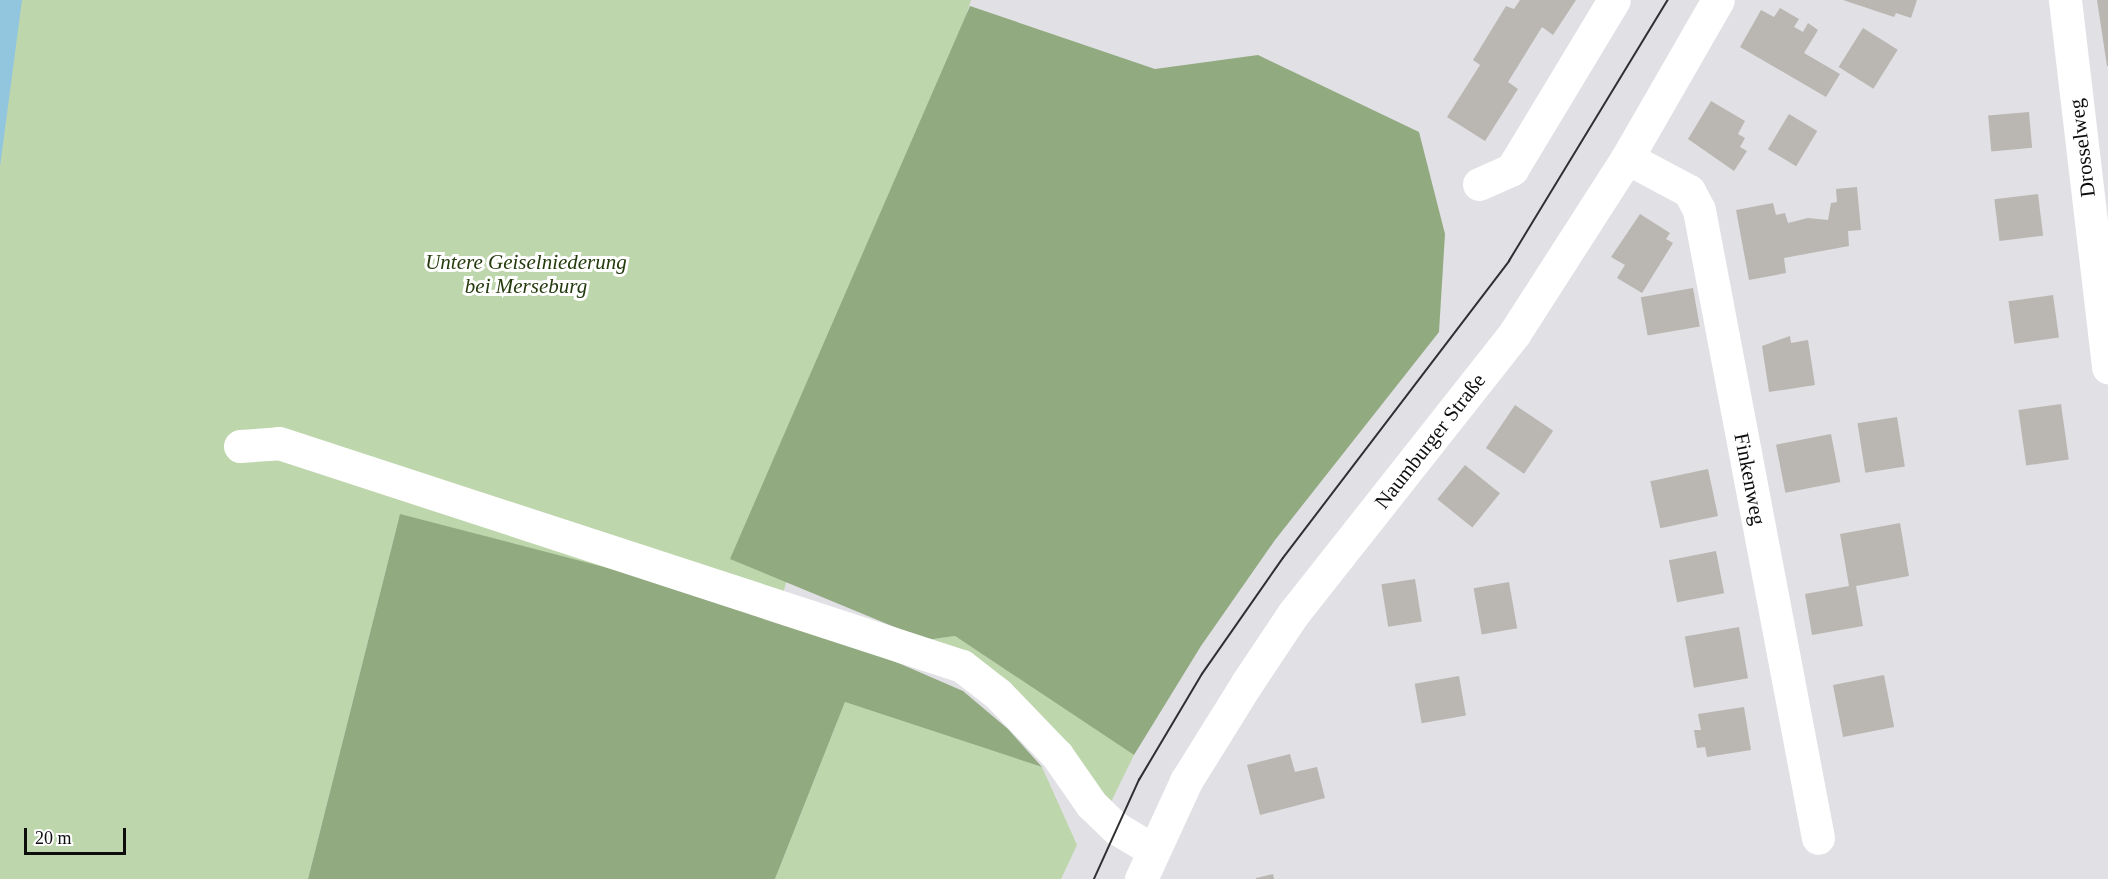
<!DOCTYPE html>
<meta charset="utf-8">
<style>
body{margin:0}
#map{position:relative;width:2108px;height:879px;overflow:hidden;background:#e0e0e5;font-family:"Times New Roman",serif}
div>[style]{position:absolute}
.green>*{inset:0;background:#bed6ac}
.forest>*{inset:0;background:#92aa80}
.water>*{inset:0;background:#92c6de}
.building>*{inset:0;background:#bab7b2;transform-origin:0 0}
.minor>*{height:33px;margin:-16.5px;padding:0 16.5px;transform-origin:16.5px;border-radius:16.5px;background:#fff}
.tram>*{height:1.5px;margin:-0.75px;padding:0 0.75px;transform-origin:0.75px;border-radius:0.75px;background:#303032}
span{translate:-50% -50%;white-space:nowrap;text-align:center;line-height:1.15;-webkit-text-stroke:6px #fff;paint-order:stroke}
.street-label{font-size:21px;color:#0d0d0e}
.park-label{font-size:21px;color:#243b0d;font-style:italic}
.scale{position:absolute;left:24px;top:828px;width:102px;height:27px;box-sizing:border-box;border:3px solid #0d0d0e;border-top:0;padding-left:8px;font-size:18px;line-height:21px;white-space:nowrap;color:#0d0d0e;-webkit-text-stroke:4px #fff;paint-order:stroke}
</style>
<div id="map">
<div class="green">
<i style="clip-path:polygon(0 0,971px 0,795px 549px,764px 665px,399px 518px,308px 879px,0 879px)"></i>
<i style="clip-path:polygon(955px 636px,1134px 755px,1108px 808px,926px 640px)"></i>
<i style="clip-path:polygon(845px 702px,1042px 767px,1077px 845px,1061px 879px,775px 879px)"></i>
</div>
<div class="forest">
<i style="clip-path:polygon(970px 6px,1155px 69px,1258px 55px,1419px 132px,1445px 234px,1439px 332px,1275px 540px,1201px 646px,1134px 755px,955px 636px,926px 640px,730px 559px)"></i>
<i style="clip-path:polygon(400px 514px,673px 585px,866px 649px,963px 691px,1008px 729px,1042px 767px,845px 702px,775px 879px,308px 879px)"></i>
</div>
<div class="water">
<i style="clip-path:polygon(0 0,22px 0,0 167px)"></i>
</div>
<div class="building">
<i style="clip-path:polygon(1520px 0,1576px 0,1553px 35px,1542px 27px,1508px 82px,1518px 89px,1485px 141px,1447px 117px,1480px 65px,1473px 60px,1506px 6px,1514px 9px)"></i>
<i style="clip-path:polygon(1843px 0,1917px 0,1911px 18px,1896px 13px,1894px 17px)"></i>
<i style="clip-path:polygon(2097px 0,2108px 0,2108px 66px,2107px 66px)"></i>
<i style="clip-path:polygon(1780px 8px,1799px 19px,1794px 27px,1803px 32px,1808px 23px,1818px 30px,1804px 53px,1840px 74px,1826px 97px,1740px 47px,1761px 10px,1774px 17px)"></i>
<i style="left:1863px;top:28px;width:41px;height:46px;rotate:32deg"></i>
<i style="clip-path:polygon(1711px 101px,1745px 121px,1738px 134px,1745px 138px,1740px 147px,1747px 151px,1734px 171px,1688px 139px)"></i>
<i style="left:2029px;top:112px;width:36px;height:41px;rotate:85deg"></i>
<i style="left:1789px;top:114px;width:33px;height:41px;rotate:31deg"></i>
<i style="clip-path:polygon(1857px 187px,1861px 230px,1848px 231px,1849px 246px,1784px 258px,1786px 273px,1749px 280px,1736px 210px,1773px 203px,1776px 215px,1785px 213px,1788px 223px,1808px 218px,1828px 220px,1831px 203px,1837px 202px,1836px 189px)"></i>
<i style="left:2038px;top:194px;width:42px;height:44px;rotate:83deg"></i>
<i style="clip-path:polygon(1640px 214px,1670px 233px,1666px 239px,1673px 243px,1642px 293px,1617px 278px,1625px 265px,1611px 257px)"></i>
<i style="left:1693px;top:288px;width:39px;height:53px;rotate:80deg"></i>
<i style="left:2053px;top:295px;width:43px;height:45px;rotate:82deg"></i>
<i style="clip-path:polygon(1790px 336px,1791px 343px,1808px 340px,1815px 385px,1769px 392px,1762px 346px)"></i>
<i style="left:2061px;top:404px;width:56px;height:43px;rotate:82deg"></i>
<i style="left:1515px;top:405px;width:46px;height:52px;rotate:34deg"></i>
<i style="left:1897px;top:417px;width:50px;height:40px;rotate:81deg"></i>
<i style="left:1831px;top:434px;width:49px;height:56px;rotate:79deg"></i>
<i style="left:1465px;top:465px;width:45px;height:44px;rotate:39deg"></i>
<i style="left:1708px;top:469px;width:48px;height:59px;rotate:78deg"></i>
<i style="clip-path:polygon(1900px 523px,1909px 576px,1856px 586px,1863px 626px,1812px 635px,1805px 594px,1849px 586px,1840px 534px)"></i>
<i style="left:1716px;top:551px;width:43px;height:48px;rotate:79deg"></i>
<i style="left:1415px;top:579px;width:43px;height:34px;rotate:81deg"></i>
<i style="left:1509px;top:582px;width:47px;height:36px;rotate:80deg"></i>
<i style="left:1739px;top:627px;width:52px;height:55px;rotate:80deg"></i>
<i style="left:1884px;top:675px;width:53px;height:52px;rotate:79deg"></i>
<i style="left:1459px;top:676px;width:40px;height:45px;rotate:80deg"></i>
<i style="clip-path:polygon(1744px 707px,1751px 750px,1707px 757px,1705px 747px,1697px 748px,1694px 730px,1701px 730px,1698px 714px)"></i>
<i style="clip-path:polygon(1290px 754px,1295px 772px,1317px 767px,1325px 798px,1260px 815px,1247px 765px)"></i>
<i style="clip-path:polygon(1273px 874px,1274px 879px,1256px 879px,1256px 878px)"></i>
</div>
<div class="minor">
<i style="left:2065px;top:0;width:370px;rotate:83.3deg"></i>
<i style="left:1627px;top:158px;width:70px;rotate:28deg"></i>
<i style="left:1689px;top:191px;width:21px;rotate:62deg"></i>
<i style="left:1699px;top:210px;width:639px;rotate:79.27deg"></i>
<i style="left:1479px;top:184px;width:36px;rotate:-24deg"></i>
<i style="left:1512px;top:169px;width:197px;rotate:-58.9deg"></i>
<i style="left:240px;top:446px;width:39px;rotate:-4deg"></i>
<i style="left:279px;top:443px;width:718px;rotate:18.08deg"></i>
<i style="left:962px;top:666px;width:46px;rotate:37.9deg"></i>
<i style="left:998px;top:694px;width:85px;rotate:46deg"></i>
<i style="left:1057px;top:755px;width:60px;rotate:55.2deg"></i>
<i style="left:1091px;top:804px;width:35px;rotate:44deg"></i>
<i style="left:1116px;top:828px;width:43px;rotate:30.7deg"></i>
<i style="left:1141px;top:879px;width:108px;rotate:-65.3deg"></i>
<i style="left:1186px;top:781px;width:115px;rotate:-58.1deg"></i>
<i style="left:1247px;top:683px;width:83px;rotate:-56.3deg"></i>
<i style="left:1293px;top:614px;width:357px;rotate:-51.7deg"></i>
<i style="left:1514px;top:334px;width:209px;rotate:-57.3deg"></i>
<i style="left:1627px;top:158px;width:182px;rotate:-60.1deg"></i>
</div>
<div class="tram">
<i style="left:1094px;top:879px;width:109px;rotate:-65.6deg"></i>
<i style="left:1139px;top:780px;width:123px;rotate:-59.3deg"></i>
<i style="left:1202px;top:674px;width:141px;rotate:-55.1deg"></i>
<i style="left:1283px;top:558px;width:373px;rotate:-52.7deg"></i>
<i style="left:1509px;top:261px;width:306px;rotate:-58.7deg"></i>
</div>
<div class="street-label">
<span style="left:2082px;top:148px;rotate:-97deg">Drosselweg</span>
<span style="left:1430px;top:441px;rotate:-52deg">Naumburger Straße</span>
<span style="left:1750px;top:479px;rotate:79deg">Finkenweg</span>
</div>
<div class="park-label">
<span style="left:526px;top:274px">Untere Geiselniederung<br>bei Merseburg</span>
</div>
<div class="scale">20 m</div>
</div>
